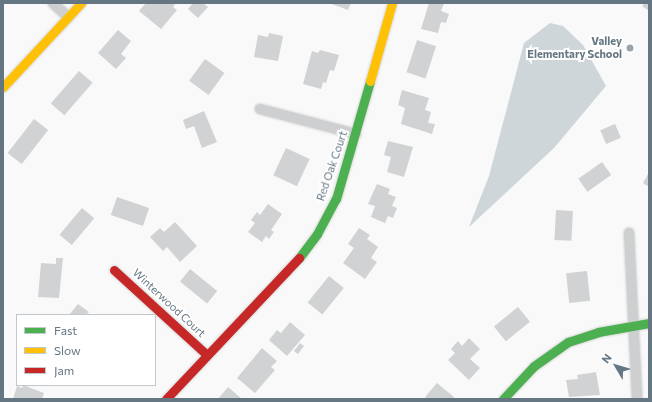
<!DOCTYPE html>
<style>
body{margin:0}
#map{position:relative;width:652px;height:402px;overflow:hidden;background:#f9f9f9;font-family:Commissioner,sans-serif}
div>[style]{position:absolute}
.water>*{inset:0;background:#ced6d9}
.building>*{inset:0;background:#d0d2d3;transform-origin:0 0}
.roads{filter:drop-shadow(0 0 1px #d5d6d7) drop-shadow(0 0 1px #d5d6d7)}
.street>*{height:10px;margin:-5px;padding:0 5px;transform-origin:5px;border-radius:5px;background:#cecfd0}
.fast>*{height:9px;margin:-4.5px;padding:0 4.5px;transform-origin:4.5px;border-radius:4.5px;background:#4caf50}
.slow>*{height:9px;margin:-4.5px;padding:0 4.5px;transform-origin:4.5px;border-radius:4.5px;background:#ffc107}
.jam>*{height:9px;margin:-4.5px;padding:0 4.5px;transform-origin:4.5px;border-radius:4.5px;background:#c62828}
.dots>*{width:11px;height:11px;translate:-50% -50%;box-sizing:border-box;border:2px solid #fff;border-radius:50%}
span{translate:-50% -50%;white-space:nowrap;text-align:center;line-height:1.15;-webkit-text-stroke:4px #fff;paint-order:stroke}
.poi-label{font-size:11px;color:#657683;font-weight:700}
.right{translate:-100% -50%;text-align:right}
.street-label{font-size:11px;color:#657683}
.frame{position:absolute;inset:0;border:4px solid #657683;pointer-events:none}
.legend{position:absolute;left:16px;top:314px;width:140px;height:72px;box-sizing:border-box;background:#fff;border:1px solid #c1c8cd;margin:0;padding:5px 7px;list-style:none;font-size:12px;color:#657683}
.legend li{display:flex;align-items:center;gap:8px;height:20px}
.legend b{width:20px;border:1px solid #c1c8cd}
.north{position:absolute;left:596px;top:346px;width:40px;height:40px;-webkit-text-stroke:3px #fff;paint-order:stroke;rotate:308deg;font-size:11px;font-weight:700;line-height:16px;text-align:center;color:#657683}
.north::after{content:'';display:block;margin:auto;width:14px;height:18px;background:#657683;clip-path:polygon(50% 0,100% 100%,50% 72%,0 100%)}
</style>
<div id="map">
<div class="water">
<i style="clip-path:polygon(550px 23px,563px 26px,583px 45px,606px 86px,554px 148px,469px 227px,489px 176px,524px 43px)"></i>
</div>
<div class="building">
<i style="clip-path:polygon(146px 3px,176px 3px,173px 7px,177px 10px,161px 29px,139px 11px)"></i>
<i style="clip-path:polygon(193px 3px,203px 3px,208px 7px,198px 18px,188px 9px)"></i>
<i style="clip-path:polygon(329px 3px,351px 3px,348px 10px)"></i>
<i style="clip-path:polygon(429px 3px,444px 3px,441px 11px,449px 14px,446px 23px,441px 22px,438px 33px,421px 29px)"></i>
<i style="clip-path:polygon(645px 3px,649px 3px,649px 11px,642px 6px)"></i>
<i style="clip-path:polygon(118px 30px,131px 41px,121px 54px,126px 58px,116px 69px,98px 53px)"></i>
<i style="clip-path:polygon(269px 33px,283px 36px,278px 61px,254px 57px,258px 35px,268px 37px)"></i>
<i style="left:417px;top:40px;width:20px;height:34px;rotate:18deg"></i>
<i style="clip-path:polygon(320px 50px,339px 55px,334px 71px,330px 70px,326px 83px,323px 82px,321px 89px,303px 84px,312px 51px,318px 53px)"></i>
<i style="left:205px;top:59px;width:24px;height:27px;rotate:36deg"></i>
<i style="left:79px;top:71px;width:18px;height:43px;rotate:41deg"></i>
<i style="clip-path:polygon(402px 90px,429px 98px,425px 110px,431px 112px,428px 123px,435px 124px,432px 134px,401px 124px,405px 108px,398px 105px)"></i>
<i style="clip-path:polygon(204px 111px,217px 142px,202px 148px,194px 126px,186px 129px,183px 120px)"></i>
<i style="left:34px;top:119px;width:18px;height:43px;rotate:38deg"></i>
<i style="left:615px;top:124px;width:15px;height:16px;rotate:67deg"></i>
<i style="clip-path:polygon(388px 141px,413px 147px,404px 177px,387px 172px,391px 157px,384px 155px)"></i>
<i style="left:286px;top:148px;width:26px;height:30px;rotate:25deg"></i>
<i style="left:602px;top:162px;width:16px;height:29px;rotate:55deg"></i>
<i style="clip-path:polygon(649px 172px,649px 187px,643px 183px)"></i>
<i style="clip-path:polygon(377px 184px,390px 189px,388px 194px,396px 197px,392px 206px,397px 208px,393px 218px,388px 216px,385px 223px,371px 217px,375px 206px,368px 204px)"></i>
<i style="left:117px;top:197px;width:34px;height:19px;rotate:19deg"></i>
<i style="clip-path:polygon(268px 204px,282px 214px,271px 230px,274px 232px,269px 239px,266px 236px,262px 242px,248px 232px,255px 223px,251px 220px,257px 212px,260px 215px)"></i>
<i style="left:82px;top:208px;width:16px;height:35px;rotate:40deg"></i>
<i style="left:556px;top:210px;width:17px;height:30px;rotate:3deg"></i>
<i style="clip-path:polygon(175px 222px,197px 246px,180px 262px,167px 247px,163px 251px,150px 237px,160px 228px,164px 232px)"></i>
<i style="clip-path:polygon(359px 228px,370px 235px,367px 239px,378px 247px,371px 258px,377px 262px,365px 279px,343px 263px,354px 248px,348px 244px)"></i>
<i style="clip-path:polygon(56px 258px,63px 258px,59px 298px,38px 297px,41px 263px,56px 264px)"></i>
<i style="left:190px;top:269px;width:35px;height:16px;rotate:39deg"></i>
<i style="left:587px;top:271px;width:30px;height:21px;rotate:84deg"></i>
<i style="left:329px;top:276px;width:19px;height:34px;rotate:39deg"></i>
<i style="clip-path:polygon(78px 304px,89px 312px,86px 315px,69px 315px)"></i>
<i style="left:518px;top:307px;width:19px;height:31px;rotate:51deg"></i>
<i style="clip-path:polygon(290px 322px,305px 335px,287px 356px,269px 340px,277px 330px,281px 333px)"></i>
<i style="clip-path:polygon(469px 338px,480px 349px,470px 359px,480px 368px,469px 380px,448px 360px,455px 353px,451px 349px,458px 341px,462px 346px)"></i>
<i style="left:300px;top:343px;width:5px;height:10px;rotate:37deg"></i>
<i style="clip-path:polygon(262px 348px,277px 361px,271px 367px,275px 370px,255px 393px,237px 378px)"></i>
<i style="clip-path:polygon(596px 372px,600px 395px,569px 397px,566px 380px,578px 379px,577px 375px)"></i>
<i style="clip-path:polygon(437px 383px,454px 397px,453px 399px,428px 399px,425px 397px)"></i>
<i style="clip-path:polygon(23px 385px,44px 393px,42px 399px,13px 399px,17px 386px,22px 388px)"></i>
<i style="clip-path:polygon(228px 387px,242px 399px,218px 399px)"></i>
</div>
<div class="roads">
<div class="street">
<i style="left:53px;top:3px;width:21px;rotate:43deg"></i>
<i style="left:260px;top:109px;width:99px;rotate:14.6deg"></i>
<i style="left:629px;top:233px;width:166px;rotate:87.2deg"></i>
</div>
<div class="fast">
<i style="left:299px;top:258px;width:30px;rotate:-53deg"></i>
<i style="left:317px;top:234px;width:40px;rotate:-62deg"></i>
<i style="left:336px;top:199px;width:123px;rotate:-73.9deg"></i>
<i style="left:503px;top:399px;width:45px;rotate:-46.8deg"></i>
<i style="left:534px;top:366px;width:42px;rotate:-35.2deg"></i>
<i style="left:568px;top:342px;width:32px;rotate:-18deg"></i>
<i style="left:598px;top:332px;width:52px;rotate:-10deg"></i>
</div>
<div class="slow">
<i style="left:370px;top:81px;width:81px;rotate:-74.2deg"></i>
<i style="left:3px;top:87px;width:115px;rotate:-47.1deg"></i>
</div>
<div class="jam">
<i style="left:114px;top:270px;width:126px;rotate:42.4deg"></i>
<i style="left:166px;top:399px;width:194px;rotate:-46.7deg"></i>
</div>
</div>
<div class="dots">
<i style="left:630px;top:48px;background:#99a4ac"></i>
</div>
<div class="poi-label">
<span class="right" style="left:622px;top:48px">Valley<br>Elementary School</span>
</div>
<div class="street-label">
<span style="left:332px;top:166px;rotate:-71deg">Red Oak Court</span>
<span style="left:169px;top:303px;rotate:43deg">Winterwood Court</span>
</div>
<div class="frame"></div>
<ul class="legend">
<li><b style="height:5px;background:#4caf50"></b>Fast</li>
<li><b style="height:5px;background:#ffc107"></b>Slow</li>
<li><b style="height:5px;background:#c62828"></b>Jam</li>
</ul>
<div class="north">N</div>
</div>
